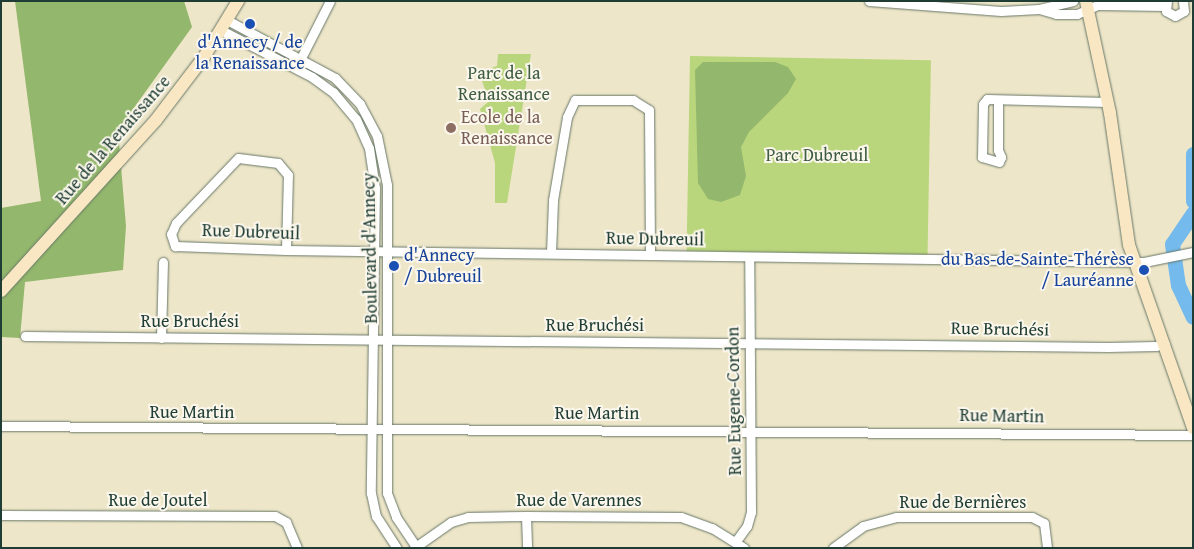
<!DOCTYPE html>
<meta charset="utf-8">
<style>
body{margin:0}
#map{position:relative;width:1194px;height:549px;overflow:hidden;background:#eee6c9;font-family:"Gentium Book Plus",serif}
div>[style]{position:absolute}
.green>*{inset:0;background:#bad67c;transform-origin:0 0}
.forest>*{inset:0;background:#93b76c}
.river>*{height:15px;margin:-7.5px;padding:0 7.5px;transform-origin:7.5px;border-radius:7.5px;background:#75baec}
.roads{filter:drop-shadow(0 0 1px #677868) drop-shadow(0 0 1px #677868)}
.street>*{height:9px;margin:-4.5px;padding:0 4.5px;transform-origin:4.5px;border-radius:4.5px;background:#fff}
.secondary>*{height:12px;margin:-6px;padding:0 6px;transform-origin:6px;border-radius:6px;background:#f9e7c3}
.dots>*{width:14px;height:14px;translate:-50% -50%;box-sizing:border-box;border:2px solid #fbf7ec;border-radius:50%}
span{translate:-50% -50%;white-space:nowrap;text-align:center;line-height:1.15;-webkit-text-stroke:4px #fbf7ec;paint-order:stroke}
.transit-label{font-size:18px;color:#164399}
.left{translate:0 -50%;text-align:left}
.right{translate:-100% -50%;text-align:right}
.park-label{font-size:18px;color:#3e5c42}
.education-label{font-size:18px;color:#785e54}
.street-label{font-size:18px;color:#1f3d34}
.frame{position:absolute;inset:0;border:2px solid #1f3d34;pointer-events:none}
</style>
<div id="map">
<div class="green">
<i style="clip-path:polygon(498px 54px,531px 54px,507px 203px,495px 203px,495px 163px,480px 109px,489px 101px,479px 72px,497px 66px)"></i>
<i style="left:690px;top:56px;width:241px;height:195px;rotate:1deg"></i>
</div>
<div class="forest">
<i style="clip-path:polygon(15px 1px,184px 1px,192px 27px,118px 130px,126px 226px,123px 270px,25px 282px,20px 338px,1px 337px,1px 208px,41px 201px)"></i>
<i style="clip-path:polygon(703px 62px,775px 62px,788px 67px,796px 79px,788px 93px,749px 132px,741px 147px,746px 176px,740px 195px,721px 202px,708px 199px,698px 183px,695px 70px)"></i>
</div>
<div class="river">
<i style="left:1193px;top:154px;width:47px;rotate:90deg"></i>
<i style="left:1193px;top:213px;width:37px;rotate:124deg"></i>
<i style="left:1172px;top:244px;width:41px;rotate:81.7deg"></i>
<i style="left:1178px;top:285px;width:35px;rotate:65deg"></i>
</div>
<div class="roads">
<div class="street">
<i style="left:869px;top:1px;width:132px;rotate:4.3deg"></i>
<i style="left:1001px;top:11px;width:38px;rotate:-3deg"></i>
<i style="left:1039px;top:9px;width:18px;rotate:16deg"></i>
<i style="left:1056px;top:14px;width:21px"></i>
<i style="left:1077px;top:14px;width:22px;rotate:-24deg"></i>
<i style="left:1097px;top:5px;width:68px;rotate:0.8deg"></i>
<i style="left:1167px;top:1px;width:10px;rotate:96deg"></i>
<i style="left:1166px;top:11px;width:10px;rotate:29deg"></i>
<i style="left:1175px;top:16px;width:10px;rotate:-29deg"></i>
<i style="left:1184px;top:11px;width:10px;rotate:-96deg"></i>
<i style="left:1039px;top:9px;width:35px;rotate:-13deg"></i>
<i style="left:227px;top:20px;width:123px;rotate:28.2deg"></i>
<i style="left:335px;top:78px;width:36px;rotate:46deg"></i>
<i style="left:360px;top:104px;width:36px;rotate:62deg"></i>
<i style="left:377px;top:136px;width:50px;rotate:78.5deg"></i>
<i style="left:387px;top:185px;width:308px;rotate:90deg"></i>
<i style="left:387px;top:493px;width:26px;rotate:69deg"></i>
<i style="left:396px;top:517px;width:37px;rotate:56deg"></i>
<i style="left:221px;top:30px;width:102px;rotate:27.3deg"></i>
<i style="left:312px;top:77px;width:26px;rotate:36deg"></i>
<i style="left:333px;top:92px;width:35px;rotate:50deg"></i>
<i style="left:356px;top:119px;width:32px;rotate:66deg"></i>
<i style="left:369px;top:148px;width:40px;rotate:81.5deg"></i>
<i style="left:375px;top:188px;width:305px;rotate:90.8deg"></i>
<i style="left:371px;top:493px;width:24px;rotate:78deg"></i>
<i style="left:376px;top:516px;width:38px;rotate:57deg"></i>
<i style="left:299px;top:62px;width:68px;rotate:-63.1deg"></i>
<i style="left:998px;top:101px;width:49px;rotate:90deg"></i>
<i style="left:998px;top:150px;width:8px;rotate:67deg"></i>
<i style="left:1001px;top:157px;width:5px;rotate:112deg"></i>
<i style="left:999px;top:162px;width:18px;rotate:-164deg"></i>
<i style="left:982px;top:157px;width:53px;rotate:-88.9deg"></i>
<i style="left:983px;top:104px;width:6px;rotate:-51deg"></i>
<i style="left:987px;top:99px;width:121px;rotate:1.4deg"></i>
<i style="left:286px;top:250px;width:75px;rotate:-88.5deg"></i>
<i style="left:288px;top:175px;width:16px;rotate:-130deg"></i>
<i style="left:278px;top:163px;width:40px;rotate:-172.9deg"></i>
<i style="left:238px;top:158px;width:90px;rotate:133.6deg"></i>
<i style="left:176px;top:223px;width:12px;rotate:114deg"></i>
<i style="left:171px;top:234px;width:13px;rotate:72deg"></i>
<i style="left:175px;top:246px;width:111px;rotate:2.1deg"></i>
<i style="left:286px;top:250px;width:858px;rotate:0.8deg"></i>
<i style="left:1144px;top:262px;width:50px;rotate:-11.5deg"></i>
<i style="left:551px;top:253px;width:53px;rotate:-87.8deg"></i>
<i style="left:553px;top:200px;width:84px;rotate:-80.4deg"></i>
<i style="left:567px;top:117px;width:19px;rotate:-65deg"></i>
<i style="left:575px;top:100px;width:58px"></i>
<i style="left:633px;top:100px;width:19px;rotate:32deg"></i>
<i style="left:649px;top:110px;width:145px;rotate:89.6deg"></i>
<i style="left:25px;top:336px;width:1083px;rotate:0.58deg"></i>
<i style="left:1108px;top:347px;width:48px;rotate:-1.2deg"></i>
<i style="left:1156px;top:346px;width:9px;rotate:-18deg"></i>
<i style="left:161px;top:338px;width:76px;rotate:-88.5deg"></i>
<i style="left:1px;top:426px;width:1192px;rotate:0.43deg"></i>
<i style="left:1px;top:515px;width:274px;rotate:0.2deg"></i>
<i style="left:275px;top:516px;width:13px;rotate:29deg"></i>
<i style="left:286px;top:522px;width:28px;rotate:67deg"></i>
<i style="left:526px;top:516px;width:32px;rotate:88deg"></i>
<i style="left:736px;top:541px;width:19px;rotate:-54deg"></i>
<i style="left:747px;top:526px;width:15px;rotate:-74deg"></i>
<i style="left:751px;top:512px;width:255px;rotate:-90.4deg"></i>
<i style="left:414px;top:548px;width:45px;rotate:-35.1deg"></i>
<i style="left:451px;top:522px;width:18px;rotate:-16deg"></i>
<i style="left:468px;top:517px;width:58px;rotate:-1deg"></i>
<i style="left:526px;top:516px;width:155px;rotate:0.4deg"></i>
<i style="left:681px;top:517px;width:33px;rotate:20deg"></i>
<i style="left:712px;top:528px;width:38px;rotate:32deg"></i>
<i style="left:833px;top:548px;width:37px;rotate:-36deg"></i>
<i style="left:863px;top:526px;width:34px;rotate:-15deg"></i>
<i style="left:896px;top:517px;width:136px"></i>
<i style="left:1032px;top:517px;width:13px;rotate:27deg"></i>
<i style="left:1044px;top:523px;width:25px;rotate:83deg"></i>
</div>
<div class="secondary">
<i style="left:1086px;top:1px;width:115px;rotate:77.9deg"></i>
<i style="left:1110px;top:113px;width:133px;rotate:81.8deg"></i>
<i style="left:1129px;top:245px;width:194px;rotate:70.7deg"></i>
<i style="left:1px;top:291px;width:231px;rotate:-47.8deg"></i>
<i style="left:156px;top:120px;width:79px;rotate:-52.7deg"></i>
<i style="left:204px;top:57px;width:66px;rotate:-58.7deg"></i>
</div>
</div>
<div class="dots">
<i style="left:250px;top:24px;background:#1a4fb4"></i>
<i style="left:451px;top:128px;background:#8d6e63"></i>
<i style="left:394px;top:266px;background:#1a4fb4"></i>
<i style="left:1144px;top:270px;background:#1a4fb4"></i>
</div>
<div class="transit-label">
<span style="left:250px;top:53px">d'Annecy / de<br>la Renaissance</span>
<span class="left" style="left:404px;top:266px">d'Annecy<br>/ Dubreuil</span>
<span class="right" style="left:1134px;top:270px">du Bas-de-Sainte-Thérèse<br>/ Lauréanne</span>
</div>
<div class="park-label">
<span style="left:504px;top:84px">Parc de la<br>Renaissance</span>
<span style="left:817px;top:155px">Parc Dubreuil</span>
</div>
<div class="education-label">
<span class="left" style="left:461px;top:128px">Ecole de la<br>Renaissance</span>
</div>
<div class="street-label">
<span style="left:113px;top:140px;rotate:-49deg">Rue de la Renaissance</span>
<span style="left:251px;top:232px;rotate:2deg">Rue Dubreuil</span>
<span style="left:655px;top:239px;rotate:1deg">Rue Dubreuil</span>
<span style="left:370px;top:248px;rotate:-91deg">Boulevard d'Annecy</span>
<span style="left:190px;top:321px">Rue Bruchési</span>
<span style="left:595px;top:325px">Rue Bruchési</span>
<span style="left:1000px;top:329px;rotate:1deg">Rue Bruchési</span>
<span style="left:734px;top:401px;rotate:-91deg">Rue Eugene-Cordon</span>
<span style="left:192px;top:412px">Rue Martin</span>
<span style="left:597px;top:413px">Rue Martin</span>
<span style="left:1002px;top:416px;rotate:1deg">Rue Martin</span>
<span style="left:158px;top:500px">Rue de Joutel</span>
<span style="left:579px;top:500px">Rue de Varennes</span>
<span style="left:963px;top:502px">Rue de Bernières</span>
</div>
<div class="frame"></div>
</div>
